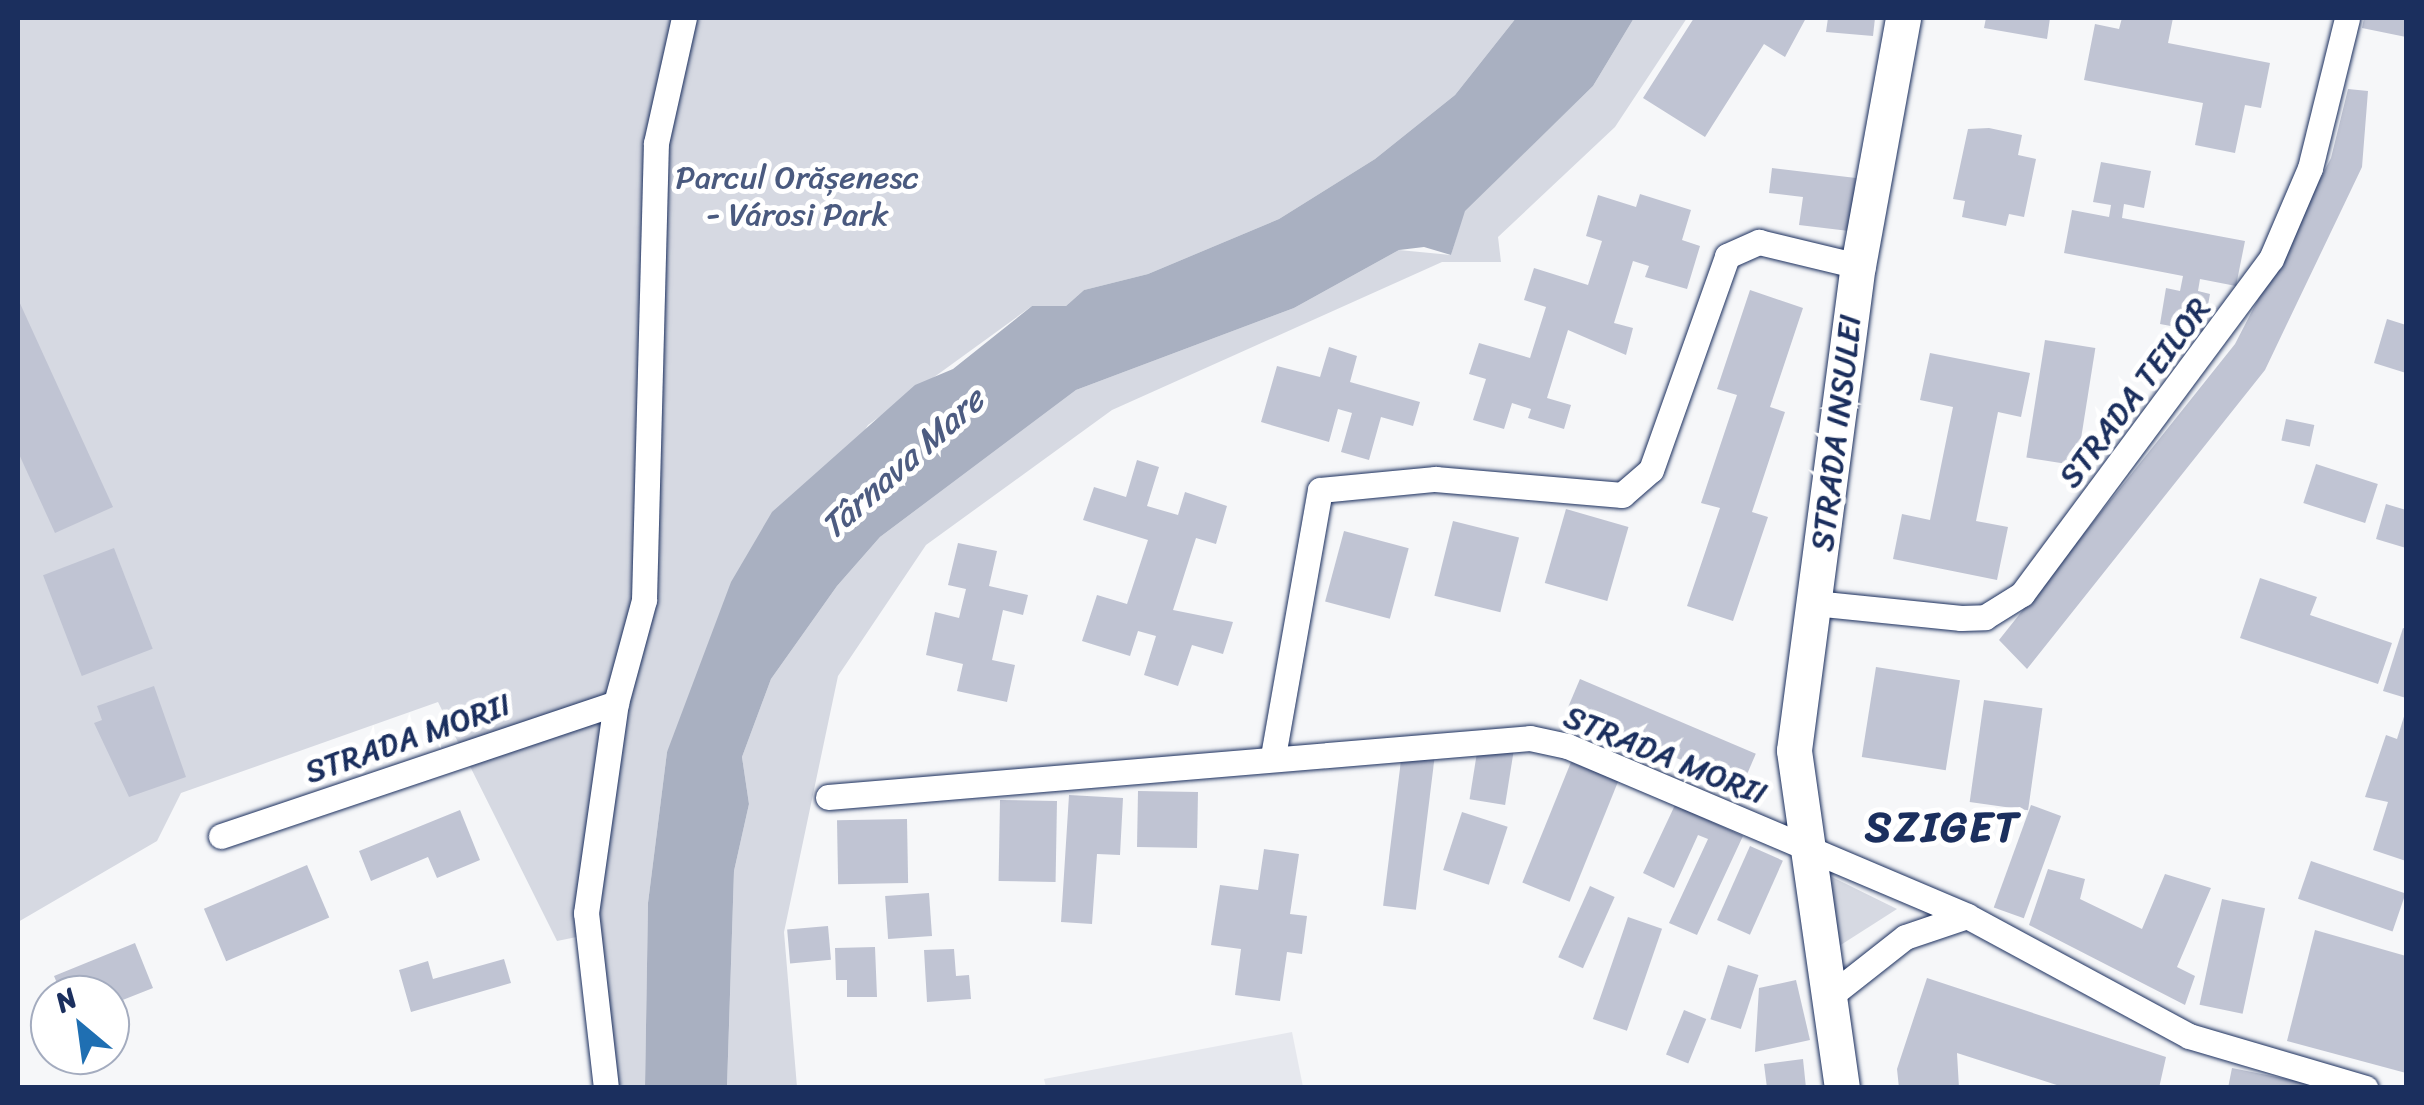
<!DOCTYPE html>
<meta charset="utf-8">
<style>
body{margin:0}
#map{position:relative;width:2424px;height:1105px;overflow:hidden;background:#f6f7f9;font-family:Sriracha,sans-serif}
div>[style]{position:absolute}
.built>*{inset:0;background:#e6e8ee}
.green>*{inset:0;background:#d6d9e2}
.water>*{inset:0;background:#a9b0c1}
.building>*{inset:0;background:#c0c4d3;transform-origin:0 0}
.roads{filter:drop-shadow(0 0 2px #1b2f5e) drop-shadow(0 0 2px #1b2f5e)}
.minor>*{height:25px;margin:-12.5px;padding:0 12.5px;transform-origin:12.5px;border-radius:12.5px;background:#fff}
.secondary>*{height:35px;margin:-17.5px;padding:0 17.5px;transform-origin:17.5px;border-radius:17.5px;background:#fff}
span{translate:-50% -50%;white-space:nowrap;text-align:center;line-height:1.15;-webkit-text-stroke:10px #fff;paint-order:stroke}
.park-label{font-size:32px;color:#4a5a7f}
.street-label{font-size:32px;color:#1b2f5e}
.water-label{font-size:35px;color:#4d5c81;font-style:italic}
.district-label{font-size:42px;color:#1b2f5e;font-weight:700;letter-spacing:2.5px}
.frame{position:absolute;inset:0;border:20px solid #1b2f5e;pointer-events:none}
.north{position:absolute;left:30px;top:975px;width:100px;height:100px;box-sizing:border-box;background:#fff;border:2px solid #a4acbf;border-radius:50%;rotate:331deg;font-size:28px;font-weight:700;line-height:40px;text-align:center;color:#1b2f5e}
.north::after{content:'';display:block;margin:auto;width:35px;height:45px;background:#1f6fb2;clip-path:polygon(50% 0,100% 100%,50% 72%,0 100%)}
</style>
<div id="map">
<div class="built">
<i style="clip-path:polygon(1292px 1032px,1303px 1087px,1046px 1087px,1044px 1079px)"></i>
</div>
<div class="green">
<i style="clip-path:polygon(18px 18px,1516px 18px,1455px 95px,1375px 159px,1279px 219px,1148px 274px,1084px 290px,1066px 306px,1032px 306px,868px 425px,667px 752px,648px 903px,645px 1088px,619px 1087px,601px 932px,557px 941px,438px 702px,181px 793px,157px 841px,18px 922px)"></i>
<i style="clip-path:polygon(1634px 18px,1687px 18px,1615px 127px,1498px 237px,1501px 262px,1442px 262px,1112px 410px,926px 545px,838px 676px,784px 932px,797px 1087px,727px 1088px,734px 871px,749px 804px,742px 757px,771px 679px,837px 586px,880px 537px,1076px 390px,1294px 308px,1399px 250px,1451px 255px,1464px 211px,1593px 86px)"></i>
<i style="clip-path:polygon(1828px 875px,1897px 909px,1836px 948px)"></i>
</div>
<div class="water">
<i style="clip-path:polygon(1516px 18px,1634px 18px,1593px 86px,1465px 211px,1451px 255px,1424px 247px,1399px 250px,1294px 308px,1076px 390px,880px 537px,837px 586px,771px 679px,742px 757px,749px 804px,734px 871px,727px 1087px,645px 1087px,648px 903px,667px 752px,731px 582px,772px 512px,915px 385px,953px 369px,1032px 306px,1066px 306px,1084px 290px,1148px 274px,1279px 219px,1375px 159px,1455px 95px)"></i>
</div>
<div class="building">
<i style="clip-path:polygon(1694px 18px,1806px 18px,1785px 57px,1764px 44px,1705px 137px,1643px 98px)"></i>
<i style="clip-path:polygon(1828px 18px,1875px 18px,1873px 36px,1826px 32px)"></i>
<i style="clip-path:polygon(1986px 18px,2050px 18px,2047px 39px,1984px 28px)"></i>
<i style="clip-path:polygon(2122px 18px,2173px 18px,2168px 43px,2270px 63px,2261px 108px,2245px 105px,2235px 153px,2195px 145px,2203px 103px,2084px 80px,2095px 24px,2119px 29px)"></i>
<i style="clip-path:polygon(2364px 18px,2406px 18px,2406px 37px,2362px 28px)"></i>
<i style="clip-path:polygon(2348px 89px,2368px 91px,2362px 167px,2265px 370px,2027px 669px,1999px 640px,2235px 344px,2331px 158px)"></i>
<i style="clip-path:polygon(1989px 128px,2022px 135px,2018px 155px,2036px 159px,2024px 217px,2009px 214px,2006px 226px,1962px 217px,1965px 201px,1953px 199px,1968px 129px)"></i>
<i style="clip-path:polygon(2101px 162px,2151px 171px,2144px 208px,2124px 204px,2122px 218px,2245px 241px,2236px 286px,2200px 279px,2198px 291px,2210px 294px,2203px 332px,2160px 324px,2166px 288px,2180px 291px,2183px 276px,2064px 253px,2072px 210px,2109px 217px,2111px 205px,2093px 202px)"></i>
<i style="clip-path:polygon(1772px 168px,1856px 178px,1849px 231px,1799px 225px,1803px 197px,1769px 193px)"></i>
<i style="clip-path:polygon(1640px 194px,1691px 210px,1682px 240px,1700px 246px,1687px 289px,1645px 277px,1649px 266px,1633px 261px,1614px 323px,1633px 328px,1626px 355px,1568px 330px,1547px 398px,1571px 405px,1564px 429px,1528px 418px,1531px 409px,1512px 403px,1504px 429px,1473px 420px,1486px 379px,1469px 374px,1479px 343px,1530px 358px,1546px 307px,1524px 300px,1534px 268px,1588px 285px,1602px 241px,1586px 236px,1598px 195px,1636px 207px)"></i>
<i style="clip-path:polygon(1750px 290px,1803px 308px,1770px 407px,1785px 412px,1752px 512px,1768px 517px,1733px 621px,1687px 606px,1720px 508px,1701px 503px,1737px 395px,1717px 389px)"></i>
<i style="clip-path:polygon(18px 299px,113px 507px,55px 533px,18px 452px)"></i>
<i style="clip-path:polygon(2387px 319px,2406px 325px,2406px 373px,2374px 363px)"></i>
<i style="left:2045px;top:340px;width:51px;height:119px;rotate:9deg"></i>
<i style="clip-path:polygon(1329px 347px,1357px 356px,1350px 382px,1420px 402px,1413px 426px,1381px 417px,1369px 460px,1341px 452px,1352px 413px,1338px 409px,1329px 442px,1261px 422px,1277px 366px,1320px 377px)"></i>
<i style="clip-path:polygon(1930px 353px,2030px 373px,2021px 417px,1998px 412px,1976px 521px,2008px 527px,1997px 580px,1893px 559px,1902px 514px,1930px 520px,1953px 407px,1920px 400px)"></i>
<i style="left:2286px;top:419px;width:29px;height:22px;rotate:12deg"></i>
<i style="clip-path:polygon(1137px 460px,1159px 467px,1147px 506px,1178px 515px,1185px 492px,1227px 506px,1216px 544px,1196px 538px,1173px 610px,1233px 622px,1223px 654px,1192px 645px,1178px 686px,1144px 675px,1156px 636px,1138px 631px,1130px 656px,1082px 641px,1097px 595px,1127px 604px,1148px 540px,1083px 520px,1094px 487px,1126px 497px)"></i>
<i style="left:2316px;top:464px;width:65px;height:41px;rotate:18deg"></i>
<i style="clip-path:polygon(2386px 504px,2406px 510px,2406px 548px,2376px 539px)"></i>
<i style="left:1566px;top:509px;width:65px;height:77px;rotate:16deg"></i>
<i style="left:1453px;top:521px;width:68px;height:77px;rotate:14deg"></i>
<i style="left:1344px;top:531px;width:67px;height:73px;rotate:15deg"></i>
<i style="clip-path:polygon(958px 543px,997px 551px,989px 586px,1028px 595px,1023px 615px,1003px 610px,992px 660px,1015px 665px,1007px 702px,957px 691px,963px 664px,926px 655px,935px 612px,959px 618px,966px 589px,948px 585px)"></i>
<i style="left:114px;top:548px;width:108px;height:76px;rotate:69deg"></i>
<i style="clip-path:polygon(2260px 578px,2317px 597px,2310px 615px,2392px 643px,2378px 684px,2240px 638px)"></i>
<i style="clip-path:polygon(2403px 628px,2406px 629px,2406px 698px,2383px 691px)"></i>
<i style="left:1876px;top:667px;width:85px;height:91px;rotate:9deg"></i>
<i style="left:1580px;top:679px;width:191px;height:35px;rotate:23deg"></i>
<i style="clip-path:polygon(154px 686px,186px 777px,129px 797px,94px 723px,102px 720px,97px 706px)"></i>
<i style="left:1984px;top:700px;width:59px;height:103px;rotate:8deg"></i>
<i style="clip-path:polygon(2406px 710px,2406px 861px,2373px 850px,2388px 802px,2365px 797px,2386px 735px,2397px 739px)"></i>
<i style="left:1478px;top:746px;width:36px;height:54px;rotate:9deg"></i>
<i style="left:1402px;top:752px;width:33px;height:155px;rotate:7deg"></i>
<i style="left:1571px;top:762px;width:51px;height:130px;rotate:22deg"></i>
<i style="left:1138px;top:791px;width:60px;height:56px;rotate:1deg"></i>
<i style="clip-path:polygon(1069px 795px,1123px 798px,1120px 855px,1097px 854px,1092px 924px,1061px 922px)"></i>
<i style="left:1000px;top:800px;width:57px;height:81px;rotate:1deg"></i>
<i style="clip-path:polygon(1675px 805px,1743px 836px,1697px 935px,1669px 923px,1708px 839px,1698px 835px,1674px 888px,1643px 873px)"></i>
<i style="left:2031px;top:805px;width:32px;height:109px;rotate:20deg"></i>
<i style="clip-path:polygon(460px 810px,480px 860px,437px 878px,428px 857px,371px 881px,359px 851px)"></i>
<i style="left:1462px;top:812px;width:48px;height:61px;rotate:18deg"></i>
<i style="left:907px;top:819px;width:64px;height:70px;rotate:89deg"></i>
<i style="left:1750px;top:846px;width:36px;height:81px;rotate:24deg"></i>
<i style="clip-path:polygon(1264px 849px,1299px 854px,1290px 914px,1307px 916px,1302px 954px,1287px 952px,1280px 1001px,1235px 995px,1241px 949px,1211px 945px,1220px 885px,1258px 890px)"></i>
<i style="left:2311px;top:861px;width:100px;height:40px;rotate:19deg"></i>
<i style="left:307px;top:865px;width:57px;height:112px;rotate:67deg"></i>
<i style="clip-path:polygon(2048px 869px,2085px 879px,2080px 899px,2142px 929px,2165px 874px,2211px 888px,2177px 967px,2195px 976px,2185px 1005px,2029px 925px)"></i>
<i style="left:1590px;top:886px;width:27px;height:78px;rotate:24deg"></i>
<i style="left:929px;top:893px;width:43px;height:44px;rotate:86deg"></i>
<i style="left:2222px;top:899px;width:44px;height:108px;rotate:12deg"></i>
<i style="left:1628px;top:917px;width:36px;height:108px;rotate:19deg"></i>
<i style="left:828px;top:926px;width:34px;height:41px;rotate:85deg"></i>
<i style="clip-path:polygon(2315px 930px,2406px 956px,2406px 1073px,2287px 1041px)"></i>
<i style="clip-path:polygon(135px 943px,153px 988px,110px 1005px,110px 995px,62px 995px,54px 976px)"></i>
<i style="clip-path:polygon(875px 947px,877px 997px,847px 997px,847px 980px,836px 980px,835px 948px)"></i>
<i style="clip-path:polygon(954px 949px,956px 976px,969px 975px,971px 999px,927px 1002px,924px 950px)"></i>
<i style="clip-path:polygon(504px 959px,511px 983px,411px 1012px,399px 970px,428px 961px,433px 979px)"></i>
<i style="left:1728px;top:965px;width:32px;height:57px;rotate:18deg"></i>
<i style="clip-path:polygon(1927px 978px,2166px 1057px,2159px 1088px,2066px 1088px,1957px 1053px,1959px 1088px,1899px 1088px,1897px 1069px)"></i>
<i style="clip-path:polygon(1796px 980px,1810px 1040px,1755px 1052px,1759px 988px)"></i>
<i style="left:1684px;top:1010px;width:24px;height:48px;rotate:22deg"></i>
<i style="clip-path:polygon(1803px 1059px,1806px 1088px,1767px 1088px,1764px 1064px)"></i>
<i style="clip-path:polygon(2232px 1068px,2321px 1086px,2321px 1088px,2228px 1088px)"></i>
</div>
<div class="roads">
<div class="minor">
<i style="left:1814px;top:603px;width:148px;rotate:5.8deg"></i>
<i style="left:1961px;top:618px;width:24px;rotate:-2deg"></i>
<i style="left:1985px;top:617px;width:44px;rotate:-31.9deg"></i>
<i style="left:2022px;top:594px;width:417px;rotate:-53.4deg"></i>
<i style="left:2271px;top:259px;width:99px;rotate:-66.8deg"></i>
<i style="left:2310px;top:168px;width:154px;rotate:-76.1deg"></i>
<i style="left:1273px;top:756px;width:270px;rotate:-80deg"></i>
<i style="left:1320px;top:490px;width:116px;rotate:-5.5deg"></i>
<i style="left:1435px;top:479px;width:188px;rotate:4.9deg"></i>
<i style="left:1622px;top:495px;width:38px;rotate:-41deg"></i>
<i style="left:1651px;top:470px;width:227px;rotate:-70.4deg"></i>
<i style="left:1727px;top:256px;width:35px;rotate:-24deg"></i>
<i style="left:1759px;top:242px;width:102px;rotate:13.6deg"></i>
<i style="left:828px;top:797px;width:704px;rotate:-4.8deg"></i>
<i style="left:1530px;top:738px;width:38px;rotate:12deg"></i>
<i style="left:1567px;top:746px;width:435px;rotate:23deg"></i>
<i style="left:1967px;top:916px;width:252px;rotate:28.4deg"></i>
<i style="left:2189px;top:1036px;width:184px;rotate:16.4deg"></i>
<i style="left:221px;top:836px;width:417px;rotate:-18.6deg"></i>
<i style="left:1830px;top:996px;width:95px;rotate:-38.2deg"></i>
<i style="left:1905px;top:937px;width:65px;rotate:-18.7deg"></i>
<i style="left:606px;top:1088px;width:176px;rotate:-96.5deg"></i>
<i style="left:586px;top:913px;width:212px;rotate:-81.9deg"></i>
<i style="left:616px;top:703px;width:107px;rotate:-74.8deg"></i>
<i style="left:644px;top:600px;width:457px;rotate:-88.5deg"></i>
<i style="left:656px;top:143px;width:128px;rotate:-77.4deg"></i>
</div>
<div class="secondary">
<i style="left:1842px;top:1088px;width:341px;rotate:-98.1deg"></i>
<i style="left:1794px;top:750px;width:488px;rotate:-82.5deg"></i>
<i style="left:1858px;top:266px;width:252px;rotate:-79.7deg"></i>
</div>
</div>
<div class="park-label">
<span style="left:797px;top:197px">Parcul Orășenesc<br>- Városi Park</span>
</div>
<div class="street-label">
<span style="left:2135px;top:393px;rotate:-53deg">STRADA TEILOR</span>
<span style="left:1837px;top:433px;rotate:-83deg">STRADA INSULEI</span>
<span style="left:408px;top:739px;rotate:-19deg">STRADA MORII</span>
<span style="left:1665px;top:756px;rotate:22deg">STRADA MORII</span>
</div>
<div class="water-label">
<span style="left:902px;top:463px;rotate:-42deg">Târnava Mare</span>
</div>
<div class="district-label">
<span style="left:1943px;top:827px">SZIGET</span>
</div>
<div class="frame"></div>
<div class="north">N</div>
</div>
